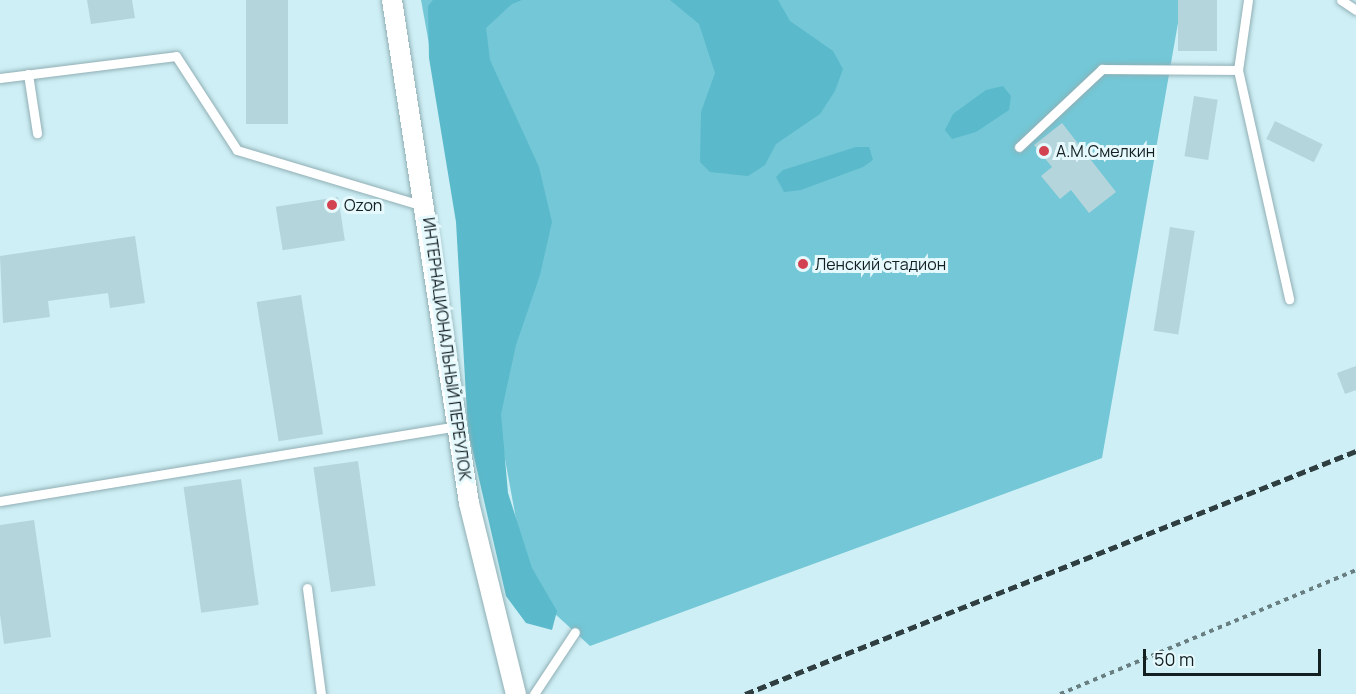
<!DOCTYPE html>
<meta charset="utf-8">
<style>
body{margin:0}
#map{position:relative;width:1356px;height:694px;overflow:hidden;background:#ceeff5;font-family:Manrope,sans-serif}
div>[style]{position:absolute}
.green>*{inset:0;background:#73c7d6}
.forest>*{inset:0;background:#5ab9ca}
.building>*{inset:0;background:#b5d5dc;transform-origin:0 0}
.path>*{height:4px;margin-top:-2px;transform-origin:0;background:repeating-linear-gradient(90deg,#687e81 0 4.5px,transparent 0 9px)}
.roads{filter:drop-shadow(0 0 2px #90afb5) drop-shadow(0 0 2px #90afb5)}
.lane>*{height:9px;margin:-4.5px;padding:0 4.5px;transform-origin:4.5px;border-radius:4.5px;background:#fff}
.street>*{height:20px;margin:-10px;padding:0 10px;transform-origin:10px;border-radius:10px;background:#fff}
.rail>*{height:4.5px;margin-top:-2.25px;transform-origin:0;background:repeating-linear-gradient(90deg,#2f3e41 0 9px,transparent 0 13.5px)}
.dots>*{width:16px;height:16px;translate:-50% -50%;box-sizing:border-box;border:3px solid #e6f9fd;border-radius:50%}
span{translate:-50% -50%;white-space:nowrap;text-align:center;line-height:1.15;-webkit-text-stroke:6px #e6f9fd;paint-order:stroke}
.poi-label{font-size:16px;color:#131f21}
.left{translate:0 -50%;text-align:left}
.street-label{font-size:16px;color:#131f21}
.scale{position:absolute;left:1143px;top:649px;width:178px;height:27px;box-sizing:border-box;border:3px solid #131f21;border-top:0;padding-left:8px;font-size:18px;line-height:21px;white-space:nowrap;color:#131f21;-webkit-text-stroke:4px #e6f9fd;paint-order:stroke}
</style>
<div id="map">
<div class="green">
<i style="clip-path:polygon(421px 0,1182px 0,1102px 458px,590px 646px,529px 590px)"></i>
</div>
<div class="forest">
<i style="clip-path:polygon(433px 0,522px 0,512px 4px,486px 28px,490px 60px,539px 167px,552px 222px,540px 275px,516px 345px,501px 414px,508px 493px,532px 568px,557px 611px,552px 630px,526px 623px,506px 596px,468px 431px,456px 222px,429px 58px,428px 6px)"></i>
<i style="clip-path:polygon(670px 0,778px 0,790px 21px,833px 51px,843px 69px,835px 91px,820px 114px,776px 144px,765px 165px,748px 176px,710px 172px,700px 162px,701px 112px,715px 73px,699px 24px)"></i>
<i style="clip-path:polygon(1003px 86px,1011px 96px,1009px 110px,976px 132px,952px 139px,945px 130px,953px 114px,986px 90px)"></i>
<i style="clip-path:polygon(856px 147px,869px 147px,873px 160px,863px 167px,801px 190px,784px 192px,776px 177px,783px 170px)"></i>
</div>
<div class="building">
<i style="clip-path:polygon(87px 0,132px 0,135px 18px,91px 24px)"></i>
<i style="left:246px;top:0;width:42px;height:124px"></i>
<i style="left:1178px;top:0;width:39px;height:51px"></i>
<i style="left:1194px;top:96px;width:24px;height:61px;rotate:9deg"></i>
<i style="left:1275px;top:121px;width:53px;height:20px;rotate:26deg"></i>
<i style="clip-path:polygon(1062px 123px,1116px 192px,1089px 213px,1071px 190px,1060px 199px,1041px 176px,1052px 167px,1034px 145px)"></i>
<i style="left:338px;top:197px;width:44px;height:63px;rotate:81deg"></i>
<i style="left:1170px;top:227px;width:25px;height:105px;rotate:9deg"></i>
<i style="clip-path:polygon(135px 236px,145px 303px,110px 308px,108px 293px,48px 301px,50px 317px,3px 323px,0 256px)"></i>
<i style="left:301px;top:295px;width:141px;height:45px;rotate:81deg"></i>
<i style="clip-path:polygon(1356px 366px,1356px 390px,1345px 394px,1337px 373px)"></i>
<i style="left:358px;top:461px;width:126px;height:45px;rotate:82deg"></i>
<i style="left:241px;top:479px;width:127px;height:58px;rotate:82deg"></i>
<i style="clip-path:polygon(34px 520px,51px 637px,4px 644px,0 614px,0 525px)"></i>
</div>
<div class="path">
<i style="left:1060px;top:694px;width:321px;rotate:-22.7deg"></i>
</div>
<div class="roads">
<div class="lane">
<i style="left:1248px;top:0;width:71px;rotate:98.1deg"></i>
<i style="left:1238px;top:70px;width:235px;rotate:77.4deg"></i>
<i style="left:1341px;top:0;width:18px;rotate:34deg"></i>
<i style="left:28px;top:74px;width:60px;rotate:81.3deg"></i>
<i style="left:0;top:78px;width:177px;rotate:-7.1deg"></i>
<i style="left:176px;top:56px;width:112px;rotate:57deg"></i>
<i style="left:237px;top:150px;width:195px;rotate:16.7deg"></i>
<i style="left:1019px;top:147px;width:114px;rotate:-43.2deg"></i>
<i style="left:1102px;top:69px;width:136px;rotate:0.4deg"></i>
<i style="left:0;top:501px;width:464px;rotate:-9.3deg"></i>
<i style="left:307px;top:588px;width:107px;rotate:82.5deg"></i>
<i style="left:534px;top:694px;width:74px;rotate:-56.5deg"></i>
</div>
<div class="street">
<i style="left:392px;top:0;width:509px;rotate:81.3deg"></i>
<i style="left:469px;top:503px;width:197px;rotate:76.2deg"></i>
</div>
</div>
<div class="rail">
<i style="left:745px;top:694px;width:658px;rotate:-21.69deg"></i>
</div>
<div class="dots">
<i style="left:1044px;top:151px;background:#d34251"></i>
<i style="left:332px;top:205px;background:#d34251"></i>
<i style="left:803px;top:264px;background:#d34251"></i>
</div>
<div class="poi-label">
<span class="left" style="left:1056px;top:151px">А.М.Смелкин</span>
<span class="left" style="left:344px;top:205px">Ozon</span>
<span class="left" style="left:815px;top:264px">Ленский стадион</span>
</div>
<div class="street-label">
<span style="left:447px;top:349px;rotate:82deg">ИНТЕРНАЦИОНАЛЬНЫЙ ПЕРЕУЛОК</span>
</div>
<div class="scale">50 m</div>
</div>
